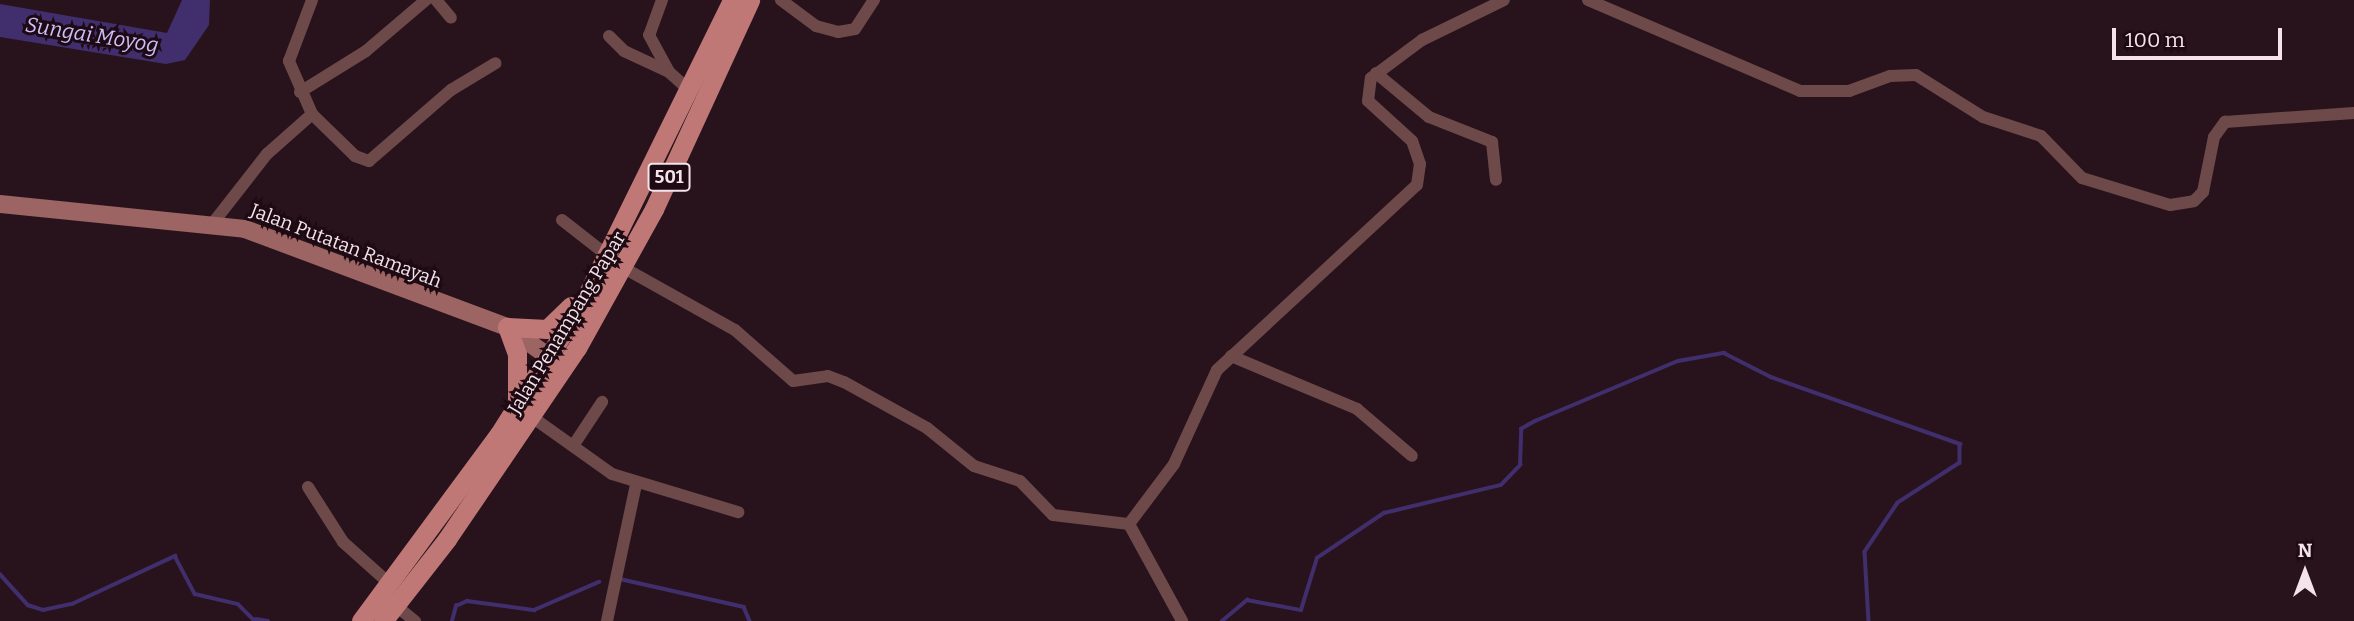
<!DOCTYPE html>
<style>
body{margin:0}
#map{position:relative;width:2354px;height:621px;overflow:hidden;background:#28131c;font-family:Bitter,serif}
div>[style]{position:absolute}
.water>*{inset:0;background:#412e6d}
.stream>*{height:3.5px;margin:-1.75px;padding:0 1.75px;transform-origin:1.75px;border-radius:1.75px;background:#412e6d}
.street>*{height:12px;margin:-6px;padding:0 6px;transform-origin:6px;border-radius:6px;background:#6d4a49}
.secondary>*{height:18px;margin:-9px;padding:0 9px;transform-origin:9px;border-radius:9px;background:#9c6463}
.primary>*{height:19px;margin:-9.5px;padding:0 9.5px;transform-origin:9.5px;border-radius:9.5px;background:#c07877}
span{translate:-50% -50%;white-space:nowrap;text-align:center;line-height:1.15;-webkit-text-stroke:6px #1e0a13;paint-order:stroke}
.shield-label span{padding:2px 5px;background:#1e0a13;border:2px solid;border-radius:5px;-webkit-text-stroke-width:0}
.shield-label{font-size:18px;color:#f4e4ea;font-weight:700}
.street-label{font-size:19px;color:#f4e4ea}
.water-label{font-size:21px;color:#ccbffa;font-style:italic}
.north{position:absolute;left:2270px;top:537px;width:70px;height:70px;-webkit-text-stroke:5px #1e0a13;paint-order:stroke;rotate:0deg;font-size:19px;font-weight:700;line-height:28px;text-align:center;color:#f4e4ea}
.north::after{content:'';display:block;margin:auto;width:24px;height:32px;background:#f4e4ea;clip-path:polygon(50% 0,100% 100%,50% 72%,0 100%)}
.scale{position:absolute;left:2112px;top:28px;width:170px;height:32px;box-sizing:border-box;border:4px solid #f4e4ea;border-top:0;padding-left:9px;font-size:21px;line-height:24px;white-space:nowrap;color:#f4e4ea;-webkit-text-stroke:5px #1e0a13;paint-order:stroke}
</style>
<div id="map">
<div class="water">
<i style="clip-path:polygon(182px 0,210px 0,209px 25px,185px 60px,166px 64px,0 37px,0 4px,167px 33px)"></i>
</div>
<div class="stream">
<i style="left:0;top:574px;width:42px;rotate:47.9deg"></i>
<i style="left:28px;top:605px;width:16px;rotate:18deg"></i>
<i style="left:43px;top:610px;width:30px;rotate:-12deg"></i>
<i style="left:72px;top:604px;width:114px;rotate:-25deg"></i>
<i style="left:175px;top:556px;width:43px;rotate:62.2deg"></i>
<i style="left:195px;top:594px;width:44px;rotate:13.1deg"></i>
<i style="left:238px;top:604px;width:24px;rotate:45deg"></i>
<i style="left:620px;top:579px;width:127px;rotate:12.7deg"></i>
<i style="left:744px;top:607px;width:15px;rotate:67deg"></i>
<i style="left:256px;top:619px;width:12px;rotate:9deg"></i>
<i style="left:452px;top:621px;width:16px;rotate:-75deg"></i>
<i style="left:456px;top:606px;width:12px;rotate:-24deg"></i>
<i style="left:467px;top:601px;width:68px;rotate:7.7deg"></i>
<i style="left:534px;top:610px;width:71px;rotate:-23.3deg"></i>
<i style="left:1222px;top:621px;width:33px;rotate:-40deg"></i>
<i style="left:1247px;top:600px;width:55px;rotate:10.5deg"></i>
<i style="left:1301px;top:610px;width:54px;rotate:-72.9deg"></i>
<i style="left:1317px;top:558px;width:81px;rotate:-33.9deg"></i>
<i style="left:1384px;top:513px;width:120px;rotate:-13.5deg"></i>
<i style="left:1501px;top:485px;width:28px;rotate:-46deg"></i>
<i style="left:1520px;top:465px;width:36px;rotate:-88deg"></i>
<i style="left:1521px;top:429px;width:16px;rotate:-30deg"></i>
<i style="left:1535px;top:421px;width:155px;rotate:-22.8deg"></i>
<i style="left:1678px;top:361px;width:47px;rotate:-9.9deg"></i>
<i style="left:1724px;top:353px;width:53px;rotate:27.1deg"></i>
<i style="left:1771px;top:377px;width:201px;rotate:19.5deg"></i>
<i style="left:1960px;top:444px;width:19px;rotate:90deg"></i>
<i style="left:1960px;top:463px;width:74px;rotate:147.2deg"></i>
<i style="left:1898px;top:503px;width:59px;rotate:124deg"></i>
<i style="left:1865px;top:552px;width:69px;rotate:86.7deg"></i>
</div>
<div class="street">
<i style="left:436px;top:0;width:23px;rotate:50deg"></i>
<i style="left:662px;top:0;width:37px;rotate:110deg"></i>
<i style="left:649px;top:35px;width:42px;rotate:61.6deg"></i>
<i style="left:669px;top:72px;width:30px;rotate:42deg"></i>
<i style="left:781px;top:0;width:44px;rotate:36.6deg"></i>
<i style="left:816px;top:26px;width:23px;rotate:15deg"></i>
<i style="left:838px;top:32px;width:17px;rotate:-10deg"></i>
<i style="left:855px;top:29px;width:35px;rotate:-57deg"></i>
<i style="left:1588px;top:0;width:231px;rotate:23.2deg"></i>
<i style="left:1800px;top:91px;width:49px"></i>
<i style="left:1849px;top:91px;width:44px;rotate:-20.1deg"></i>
<i style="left:1890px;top:76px;width:26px;rotate:-2deg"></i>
<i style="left:1916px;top:75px;width:79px;rotate:32.1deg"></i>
<i style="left:1983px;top:117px;width:61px;rotate:18.1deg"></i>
<i style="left:2041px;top:136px;width:59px;rotate:45.7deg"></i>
<i style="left:2082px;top:178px;width:92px;rotate:17.1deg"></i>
<i style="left:2170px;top:205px;width:24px;rotate:-9deg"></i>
<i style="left:2194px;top:201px;width:13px;rotate:-45deg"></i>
<i style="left:2203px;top:192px;width:56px;rotate:-78.7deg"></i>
<i style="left:2214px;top:137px;width:19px;rotate:-54deg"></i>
<i style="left:2225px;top:122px;width:129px;rotate:-4deg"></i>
<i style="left:609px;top:36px;width:21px;rotate:45deg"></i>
<i style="left:624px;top:51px;width:50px;rotate:25deg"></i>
<i style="left:1376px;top:73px;width:69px;rotate:39.7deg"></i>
<i style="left:1429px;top:117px;width:68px;rotate:21.6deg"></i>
<i style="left:1492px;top:142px;width:38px;rotate:84deg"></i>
<i style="left:300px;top:92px;width:78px;rotate:-31.8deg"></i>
<i style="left:366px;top:51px;width:79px;rotate:-40.4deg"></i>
<i style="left:312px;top:114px;width:60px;rotate:44.3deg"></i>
<i style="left:355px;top:156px;width:15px;rotate:20deg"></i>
<i style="left:369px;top:161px;width:108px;rotate:-40.9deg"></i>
<i style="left:451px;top:90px;width:52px;rotate:-31deg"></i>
<i style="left:562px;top:220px;width:58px;rotate:38deg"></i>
<i style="left:213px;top:223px;width:88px;rotate:-52deg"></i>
<i style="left:267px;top:154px;width:60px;rotate:-41.6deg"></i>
<i style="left:312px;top:114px;width:58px;rotate:-113.5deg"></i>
<i style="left:289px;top:61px;width:65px;rotate:-69.3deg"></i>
<i style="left:624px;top:268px;width:127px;rotate:29.2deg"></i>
<i style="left:735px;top:330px;width:77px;rotate:41.3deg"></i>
<i style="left:793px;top:381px;width:35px;rotate:-8deg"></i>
<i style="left:828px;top:376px;width:17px;rotate:21deg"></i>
<i style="left:844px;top:382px;width:95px;rotate:29deg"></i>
<i style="left:927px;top:428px;width:60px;rotate:39deg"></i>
<i style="left:974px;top:466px;width:48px;rotate:18.1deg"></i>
<i style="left:1020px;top:481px;width:47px;rotate:45.9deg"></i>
<i style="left:1053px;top:515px;width:77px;rotate:6.8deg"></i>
<i style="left:1129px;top:524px;width:111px;rotate:61.3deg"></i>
<i style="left:1231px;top:356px;width:137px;rotate:22.8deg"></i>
<i style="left:1357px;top:409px;width:72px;rotate:40.5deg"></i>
<i style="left:532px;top:417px;width:98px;rotate:35.5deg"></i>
<i style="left:612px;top:474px;width:132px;rotate:16.8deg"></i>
<i style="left:573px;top:446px;width:53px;rotate:-56.6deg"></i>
<i style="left:308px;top:487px;width:65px;rotate:57.5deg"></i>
<i style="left:343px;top:542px;width:63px;rotate:41.8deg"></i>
<i style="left:1129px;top:524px;width:75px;rotate:-53.1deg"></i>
<i style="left:1174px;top:464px;width:103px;rotate:-65.4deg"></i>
<i style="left:1217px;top:370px;width:272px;rotate:-42.8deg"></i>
<i style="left:1417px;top:185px;width:21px;rotate:-82deg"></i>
<i style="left:1420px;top:164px;width:24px;rotate:-109deg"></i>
<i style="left:1412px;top:141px;width:59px;rotate:-137.7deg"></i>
<i style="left:1368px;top:101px;width:23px;rotate:-83deg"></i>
<i style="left:1371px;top:78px;width:64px;rotate:-36.7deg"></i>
<i style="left:1422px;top:40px;width:91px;rotate:-26deg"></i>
<i style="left:395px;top:605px;width:26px;rotate:39deg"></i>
<i style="left:607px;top:621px;width:140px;rotate:-78deg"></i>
</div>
<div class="secondary">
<i style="left:0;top:204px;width:246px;rotate:5.8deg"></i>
<i style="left:245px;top:229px;width:280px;rotate:20.5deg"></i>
<i style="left:507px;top:327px;width:64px;rotate:35.4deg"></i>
</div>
<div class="primary">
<i style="left:517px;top:402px;width:48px;rotate:-90deg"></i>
<i style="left:517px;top:354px;width:29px;rotate:-110deg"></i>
<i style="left:507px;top:327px;width:40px;rotate:2.9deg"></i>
<i style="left:547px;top:329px;width:33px;rotate:-44deg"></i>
<i style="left:361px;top:621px;width:232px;rotate:-53.6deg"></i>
<i style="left:499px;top:434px;width:160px;rotate:-57.5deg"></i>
<i style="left:585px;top:299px;width:333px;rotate:-63.8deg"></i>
<i style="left:383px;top:621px;width:104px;rotate:-52deg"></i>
<i style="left:447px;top:539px;width:231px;rotate:-55.8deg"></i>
<i style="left:577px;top:348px;width:159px;rotate:-61deg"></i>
<i style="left:654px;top:209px;width:230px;rotate:-65.3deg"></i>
</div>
<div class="shield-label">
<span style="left:669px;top:177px">501</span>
</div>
<div class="street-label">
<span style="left:346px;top:246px;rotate:21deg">Jalan Putatan Ramayah</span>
<span style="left:567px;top:323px;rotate:-59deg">Jalan Penampang Papar</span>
</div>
<div class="water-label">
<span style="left:92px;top:35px;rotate:9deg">Sungai Moyog</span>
</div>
<div class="north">N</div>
<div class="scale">100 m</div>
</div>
